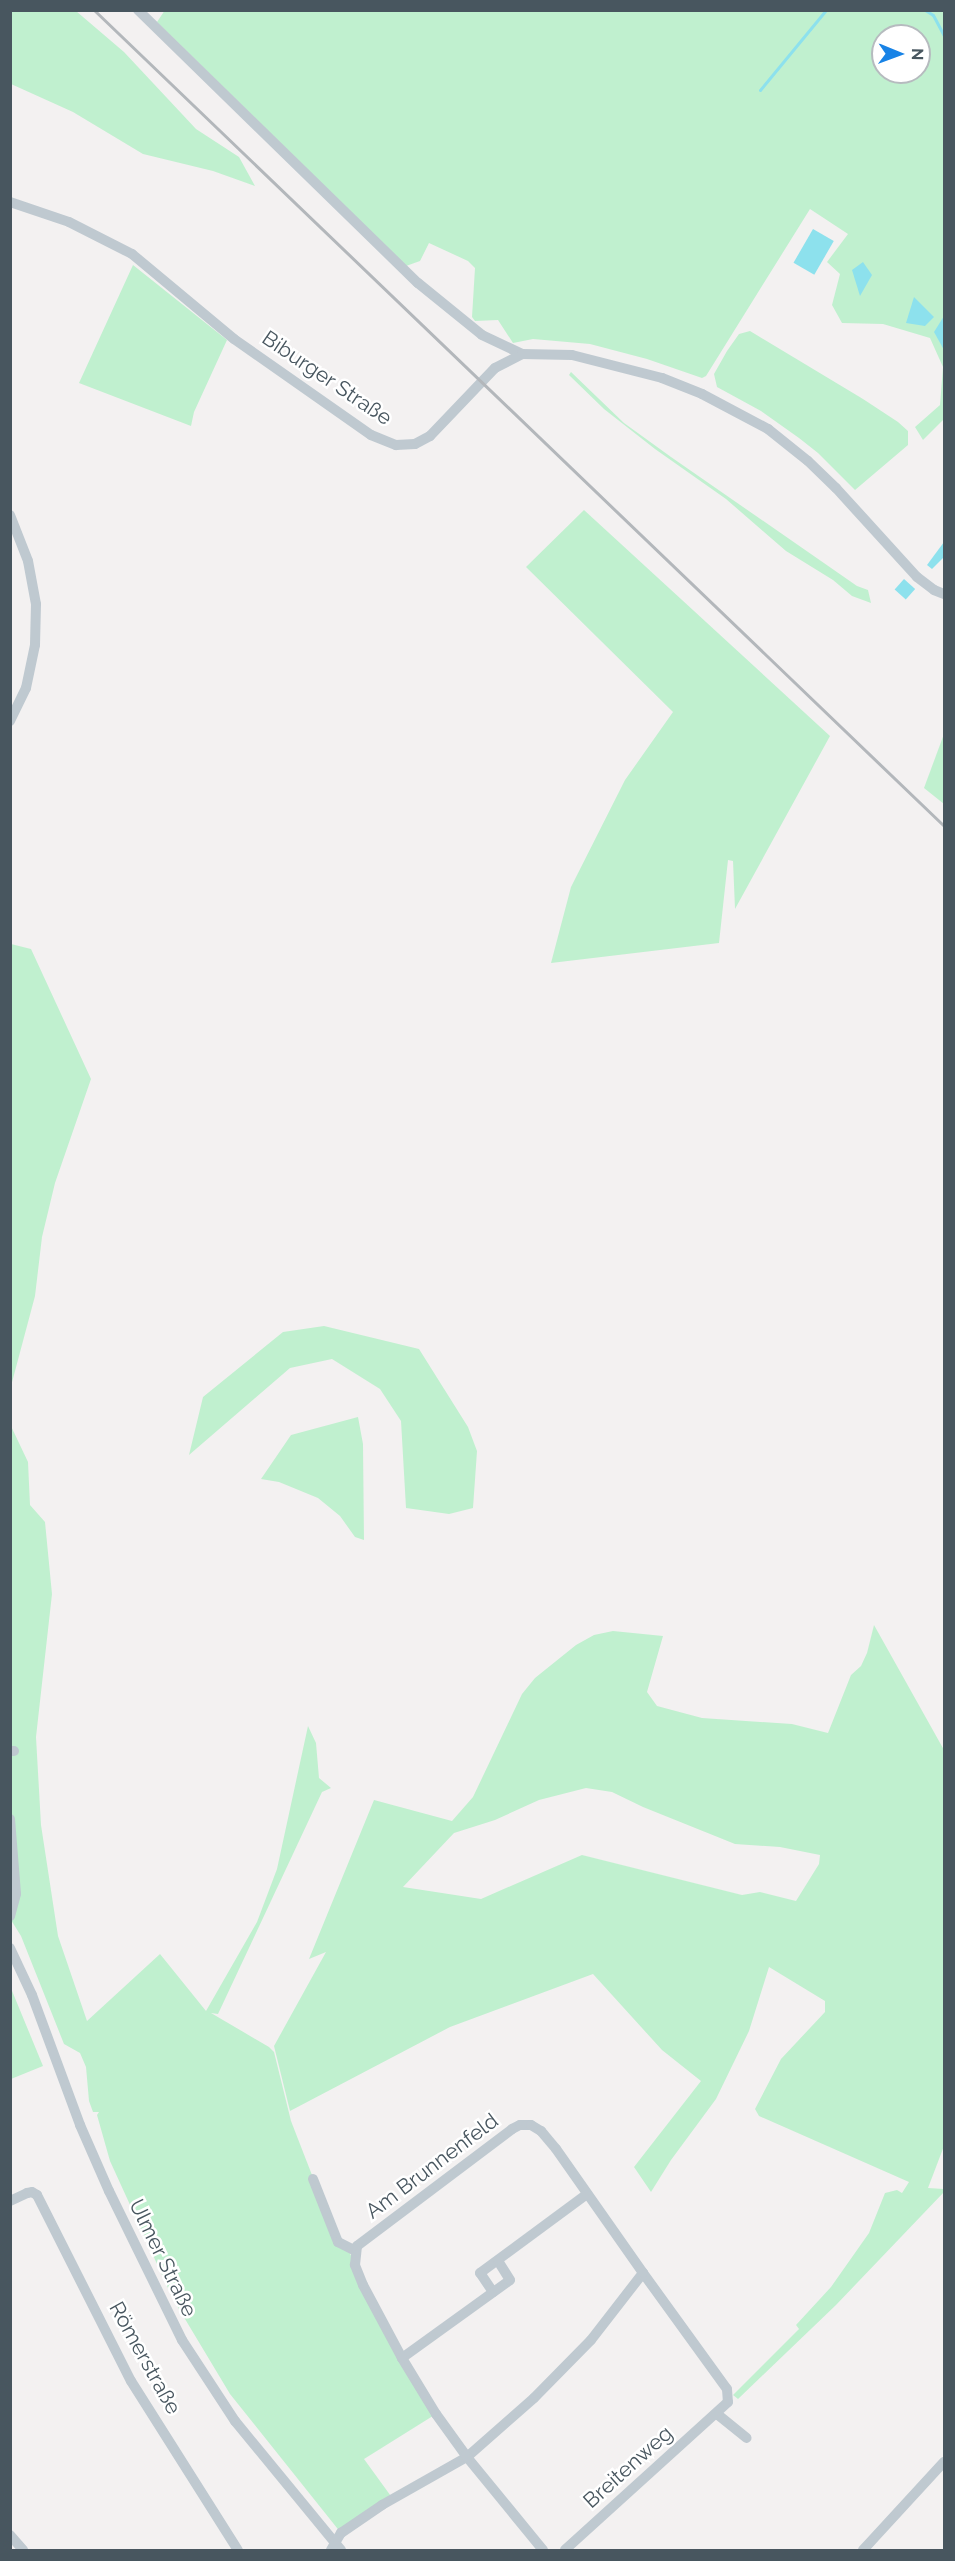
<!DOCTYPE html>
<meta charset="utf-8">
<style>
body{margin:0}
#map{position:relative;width:955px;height:2561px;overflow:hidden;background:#f3f1f1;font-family:Raleway,sans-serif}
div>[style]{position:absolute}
.green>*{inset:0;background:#c0f0cf}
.water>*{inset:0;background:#8de1ed;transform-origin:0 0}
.stream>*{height:3px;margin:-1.5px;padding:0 1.5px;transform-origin:1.5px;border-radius:1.5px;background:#8de1ed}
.minor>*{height:10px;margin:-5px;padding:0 5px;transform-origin:5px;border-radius:5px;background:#bfc9d0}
.rail>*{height:3px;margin:-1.5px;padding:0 1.5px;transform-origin:1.5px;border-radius:1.5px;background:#b3b7bb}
span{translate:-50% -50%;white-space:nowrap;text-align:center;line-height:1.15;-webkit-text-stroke:5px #fff;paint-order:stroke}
.street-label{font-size:21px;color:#48565f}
.frame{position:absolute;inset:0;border:12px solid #48565f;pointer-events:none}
.north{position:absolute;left:871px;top:24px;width:60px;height:60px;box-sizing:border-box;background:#fff;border:2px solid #b6bbbf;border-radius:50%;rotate:91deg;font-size:16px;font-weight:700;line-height:24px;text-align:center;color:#48565f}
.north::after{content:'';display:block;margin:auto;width:21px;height:27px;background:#1883e6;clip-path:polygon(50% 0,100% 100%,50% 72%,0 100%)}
</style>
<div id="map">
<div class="green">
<i style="clip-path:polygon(evenodd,165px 10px,944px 11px,944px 419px,923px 440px,915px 427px,940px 405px,943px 367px,930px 338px,883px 324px,842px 323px,832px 305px,840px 274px,827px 262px,848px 234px,810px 209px,706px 376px,702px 378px,647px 359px,590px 344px,533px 339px,513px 343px,498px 320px,475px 321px,472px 317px,475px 268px,468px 261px,429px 243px,420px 261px,406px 266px,157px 22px,165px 10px,883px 36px,919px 36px,919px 72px,883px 72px,883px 36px)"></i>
<i style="clip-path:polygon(10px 11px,76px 11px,124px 52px,196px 129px,239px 157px,255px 186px,213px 171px,143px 154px,73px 112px,11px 84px)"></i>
<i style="clip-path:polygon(133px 265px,227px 340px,194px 412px,191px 426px,79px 383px)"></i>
<i style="clip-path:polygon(750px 331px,863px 399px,898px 422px,908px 431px,908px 445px,855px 490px,818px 453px,799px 438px,761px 411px,717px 387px,714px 374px,727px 351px,739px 334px)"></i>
<i style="clip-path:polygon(571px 372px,624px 423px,671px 457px,857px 586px,868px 590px,871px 603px,852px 596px,833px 580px,786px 551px,726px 499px,655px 449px,604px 409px,569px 375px)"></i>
<i style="clip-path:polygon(584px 510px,830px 736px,735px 909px,733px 861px,728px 860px,719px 943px,551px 963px,571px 887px,625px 780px,673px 712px,526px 567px)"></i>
<i style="clip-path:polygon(944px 734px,944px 804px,924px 788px)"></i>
<i style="clip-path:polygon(11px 944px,31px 949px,91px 1079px,55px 1183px,42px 1237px,35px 1296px,11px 1386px)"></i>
<i style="clip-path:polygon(324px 1326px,419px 1349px,468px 1427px,477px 1451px,473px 1508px,449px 1514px,406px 1508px,401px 1421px,380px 1389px,332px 1359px,290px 1368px,189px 1455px,203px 1397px,283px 1332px)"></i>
<i style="clip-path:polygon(358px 1417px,363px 1444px,364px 1540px,355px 1537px,340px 1516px,318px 1498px,279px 1482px,261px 1479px,291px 1435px)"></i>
<i style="clip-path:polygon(10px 1424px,28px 1462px,30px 1505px,45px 1522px,52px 1594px,36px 1737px,41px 1825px,58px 1936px,87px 2021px,160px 1954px,206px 2011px,257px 1922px,277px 1869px,308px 1726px,316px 1743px,319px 1778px,331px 1788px,322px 1792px,218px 2014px,211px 2013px,269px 2047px,274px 2052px,291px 2121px,338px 2242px,347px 2246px,363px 2285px,436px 2414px,364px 2459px,393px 2499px,341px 2533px,230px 2394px,173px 2299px,110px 2161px,97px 2115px,99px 2112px,93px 2112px,89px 2101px,86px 2067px,80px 2053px,64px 2044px,21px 1936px,11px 1920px)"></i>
<i style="clip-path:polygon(evenodd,874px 1625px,944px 1750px,944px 2146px,928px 2188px,944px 2189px,944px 2192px,836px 2305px,738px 2399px,733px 2395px,799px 2329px,796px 2325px,831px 2287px,869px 2233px,885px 2193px,897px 2190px,902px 2193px,909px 2182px,759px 2116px,755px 2109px,781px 2059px,825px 2012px,825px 2001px,769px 1967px,749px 2031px,716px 2099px,671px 2160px,651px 2192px,634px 2167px,701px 2081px,662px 2050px,593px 1974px,450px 2027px,290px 2111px,274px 2046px,326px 1952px,309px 1959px,374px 1800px,452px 1821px,473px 1797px,522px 1694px,535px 1678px,576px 1645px,594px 1635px,613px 1631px,663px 1636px,647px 1692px,657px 1706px,702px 1718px,792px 1724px,828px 1733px,851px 1675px,861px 1666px,867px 1653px,874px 1625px,586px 1788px,612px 1792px,643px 1807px,735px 1844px,780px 1847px,820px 1855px,819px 1864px,796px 1901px,760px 1892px,742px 1895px,582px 1855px,481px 1899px,403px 1887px,454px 1833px,495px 1820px,539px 1800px,586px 1788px)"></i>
<i style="clip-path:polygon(10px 1986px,43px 2066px,11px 2079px,10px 2079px)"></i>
</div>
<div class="water">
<i style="left:813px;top:229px;width:24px;height:39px;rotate:30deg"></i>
<i style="clip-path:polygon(863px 262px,872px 275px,860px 296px,852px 270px)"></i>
<i style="clip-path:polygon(914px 297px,934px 317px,925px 326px,906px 323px)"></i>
<i style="clip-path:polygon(944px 316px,944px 350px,934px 332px)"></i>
<i style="clip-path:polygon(944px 542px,944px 557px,932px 569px,927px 565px)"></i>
<i style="left:904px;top:579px;width:15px;height:14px;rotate:42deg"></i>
</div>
<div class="stream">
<i style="left:925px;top:10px;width:9px;rotate:32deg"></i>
<i style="left:933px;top:15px;width:24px;rotate:62deg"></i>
<i style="left:760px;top:90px;width:104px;rotate:-50.5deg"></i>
</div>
<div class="minor">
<i style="left:138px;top:10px;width:391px;rotate:44.3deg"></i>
<i style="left:418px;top:283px;width:82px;rotate:39.1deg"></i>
<i style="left:482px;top:335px;width:44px;rotate:25.4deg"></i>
<i style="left:10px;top:202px;width:62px;rotate:18.7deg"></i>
<i style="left:69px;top:222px;width:71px;rotate:26.9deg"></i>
<i style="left:132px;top:254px;width:133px;rotate:39.8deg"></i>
<i style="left:234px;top:339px;width:167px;rotate:35deg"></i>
<i style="left:371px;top:435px;width:27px;rotate:22deg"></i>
<i style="left:396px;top:445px;width:19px;rotate:-3deg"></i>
<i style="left:415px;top:444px;width:17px;rotate:-28deg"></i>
<i style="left:430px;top:436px;width:94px;rotate:-46.3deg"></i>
<i style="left:495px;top:368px;width:30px;rotate:-27deg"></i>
<i style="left:522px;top:354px;width:50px;rotate:1.1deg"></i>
<i style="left:572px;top:355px;width:93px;rotate:14.3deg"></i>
<i style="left:662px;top:378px;width:43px;rotate:21.8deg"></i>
<i style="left:702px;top:394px;width:75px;rotate:27.9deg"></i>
<i style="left:768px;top:429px;width:51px;rotate:38.7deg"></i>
<i style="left:808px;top:461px;width:39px;rotate:44deg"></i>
<i style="left:836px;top:488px;width:120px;rotate:47.7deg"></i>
<i style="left:917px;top:577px;width:21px;rotate:37deg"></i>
<i style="left:934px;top:590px;width:11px;rotate:22deg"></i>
<i style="left:10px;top:515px;width:49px;rotate:68.6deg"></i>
<i style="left:28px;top:561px;width:44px;rotate:79.5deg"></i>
<i style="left:36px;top:604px;width:41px;rotate:91.4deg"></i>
<i style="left:35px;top:645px;width:44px;rotate:101.8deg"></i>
<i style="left:26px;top:688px;width:37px;rotate:116deg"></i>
<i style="left:10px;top:1751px;width:4px"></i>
<i style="left:10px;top:1819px;width:75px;rotate:85.4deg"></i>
<i style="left:16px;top:1894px;width:23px;rotate:105deg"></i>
<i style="left:10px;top:1948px;width:52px;rotate:64.9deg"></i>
<i style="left:32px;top:1995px;width:139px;rotate:69.7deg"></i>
<i style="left:80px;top:2125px;width:72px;rotate:66.3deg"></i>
<i style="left:109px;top:2191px;width:166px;rotate:63.9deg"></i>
<i style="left:182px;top:2340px;width:97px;rotate:56.8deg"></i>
<i style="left:235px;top:2421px;width:167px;rotate:50.6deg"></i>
<i style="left:313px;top:2179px;width:68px;rotate:68.4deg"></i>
<i style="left:338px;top:2242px;width:20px;rotate:27deg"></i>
<i style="left:10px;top:2201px;width:19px;rotate:-25deg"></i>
<i style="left:27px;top:2193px;width:5px;rotate:-11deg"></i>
<i style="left:32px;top:2192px;width:6px;rotate:31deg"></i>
<i style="left:37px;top:2195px;width:208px;rotate:63.2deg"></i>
<i style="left:131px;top:2381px;width:200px;rotate:57.7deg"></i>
<i style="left:493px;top:2292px;width:23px;rotate:-124deg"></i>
<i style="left:480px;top:2273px;width:133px;rotate:-36.4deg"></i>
<i style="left:402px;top:2358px;width:133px;rotate:-35.8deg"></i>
<i style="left:510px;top:2280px;width:22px;rotate:-122deg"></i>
<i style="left:717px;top:2414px;width:38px;rotate:39deg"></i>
<i style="left:10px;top:2535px;width:20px;rotate:49deg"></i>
<i style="left:331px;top:2550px;width:20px;rotate:-60deg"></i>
<i style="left:341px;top:2533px;width:50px;rotate:-34.3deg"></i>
<i style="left:382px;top:2505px;width:98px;rotate:-29.5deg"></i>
<i style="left:467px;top:2457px;width:89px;rotate:-41.4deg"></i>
<i style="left:534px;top:2398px;width:81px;rotate:-45.5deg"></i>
<i style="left:591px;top:2340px;width:85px;rotate:-52.2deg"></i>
<i style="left:643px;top:2273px;width:143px;rotate:54.1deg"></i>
<i style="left:727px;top:2389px;width:13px;rotate:86deg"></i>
<i style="left:728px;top:2402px;width:220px;rotate:137.8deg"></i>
<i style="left:543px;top:2550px;width:120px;rotate:-129.3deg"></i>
<i style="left:467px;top:2457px;width:53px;rotate:-125.8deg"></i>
<i style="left:436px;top:2414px;width:66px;rotate:-121.3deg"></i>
<i style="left:402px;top:2358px;width:83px;rotate:-118.1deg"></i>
<i style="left:363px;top:2285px;width:22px;rotate:-112deg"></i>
<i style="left:355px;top:2265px;width:19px;rotate:-84deg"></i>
<i style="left:357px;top:2246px;width:194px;rotate:-37deg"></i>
<i style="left:512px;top:2129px;width:9px;rotate:-27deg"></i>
<i style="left:520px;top:2125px;width:11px"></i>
<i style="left:531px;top:2125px;width:12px;rotate:31deg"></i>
<i style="left:541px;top:2131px;width:23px;rotate:50deg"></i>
<i style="left:556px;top:2149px;width:151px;rotate:54.9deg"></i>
<i style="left:863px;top:2550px;width:120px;rotate:-47.4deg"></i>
</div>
<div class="rail">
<i style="left:94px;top:10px;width:1178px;rotate:43.83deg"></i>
</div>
<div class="street-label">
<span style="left:327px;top:378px;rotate:34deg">Biburger Straße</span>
<span style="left:432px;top:2166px;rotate:-37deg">Am Brunnenfeld</span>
<span style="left:163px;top:2258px;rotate:64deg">Ulmer Straße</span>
<span style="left:145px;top:2358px;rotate:61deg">Römerstraße</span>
<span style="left:628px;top:2467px;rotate:-42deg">Breitenweg</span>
</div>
<div class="frame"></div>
<div class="north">N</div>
</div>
